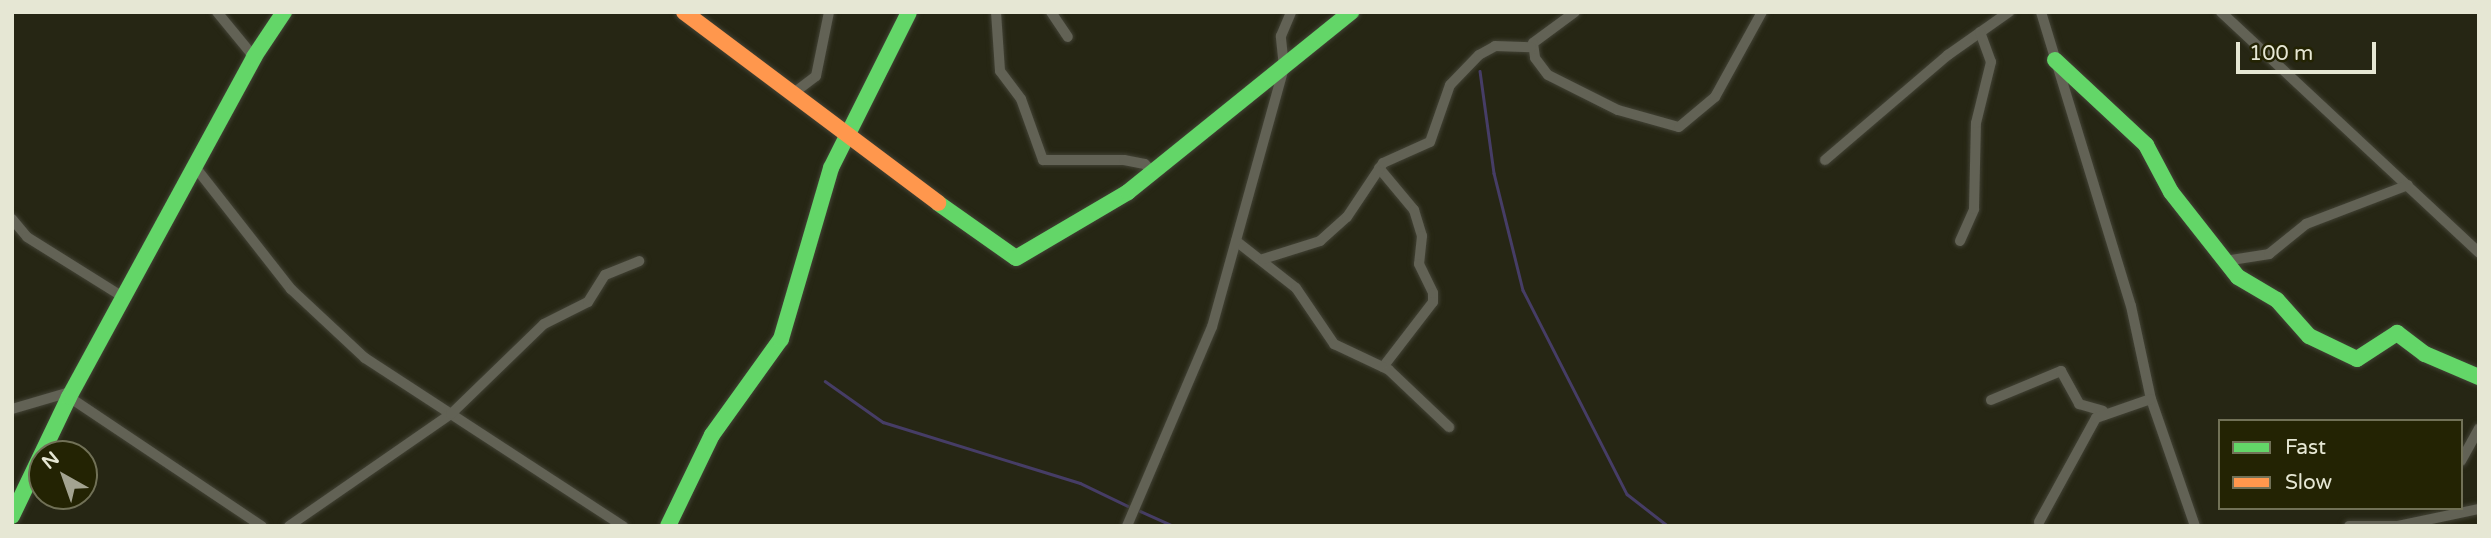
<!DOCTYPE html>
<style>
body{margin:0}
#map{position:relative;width:2491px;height:538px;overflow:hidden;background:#262614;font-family:"Varela Round",sans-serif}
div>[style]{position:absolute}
.stream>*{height:2.5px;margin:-1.25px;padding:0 1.25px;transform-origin:1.25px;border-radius:1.25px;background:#463d66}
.roads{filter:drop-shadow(0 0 2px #424235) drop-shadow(0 0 2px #424235)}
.street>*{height:10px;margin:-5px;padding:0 5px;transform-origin:5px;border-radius:5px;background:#626255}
.fast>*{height:16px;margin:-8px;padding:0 8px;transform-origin:8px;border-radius:8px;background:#63d668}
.slow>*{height:16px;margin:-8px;padding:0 8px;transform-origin:8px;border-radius:8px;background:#ff974d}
span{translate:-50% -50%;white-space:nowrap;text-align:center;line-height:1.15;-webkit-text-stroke:7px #232303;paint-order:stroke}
.frame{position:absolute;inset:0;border:14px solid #e6e7d4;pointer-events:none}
.legend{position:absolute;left:2218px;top:419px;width:245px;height:91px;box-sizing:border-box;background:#232303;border:2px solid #717157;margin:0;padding:9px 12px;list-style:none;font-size:21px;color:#e6e7d4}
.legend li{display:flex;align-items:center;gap:14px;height:35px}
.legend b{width:35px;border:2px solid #717157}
.north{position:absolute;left:28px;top:440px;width:70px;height:70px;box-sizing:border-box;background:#232303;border:2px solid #717157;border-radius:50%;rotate:320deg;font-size:19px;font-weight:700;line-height:28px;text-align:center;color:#e6e7d4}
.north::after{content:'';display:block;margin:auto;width:24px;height:32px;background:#a3a391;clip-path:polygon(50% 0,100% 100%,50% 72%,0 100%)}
.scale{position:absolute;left:2236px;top:42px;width:140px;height:32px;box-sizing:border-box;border:4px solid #e6e7d4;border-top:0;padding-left:9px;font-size:21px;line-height:24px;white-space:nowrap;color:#e6e7d4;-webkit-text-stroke:5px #232303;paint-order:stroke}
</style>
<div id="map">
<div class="stream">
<i style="left:1480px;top:71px;width:103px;rotate:82.2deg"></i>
<i style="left:1494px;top:173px;width:121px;rotate:76.1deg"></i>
<i style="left:1523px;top:290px;width:229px;rotate:63deg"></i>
<i style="left:1627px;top:494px;width:52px;rotate:38deg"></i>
<i style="left:825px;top:381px;width:71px;rotate:35.3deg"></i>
<i style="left:883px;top:422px;width:206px;rotate:17.2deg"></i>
<i style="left:1080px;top:483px;width:53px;rotate:25.6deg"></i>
<i style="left:1140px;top:511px;width:36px;rotate:24deg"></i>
</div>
<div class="roads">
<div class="street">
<i style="left:217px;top:12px;width:58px;rotate:50.6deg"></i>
<i style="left:996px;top:12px;width:59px;rotate:86.1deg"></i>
<i style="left:1000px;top:71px;width:35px;rotate:53deg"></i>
<i style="left:1021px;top:99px;width:65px;rotate:70.2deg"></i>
<i style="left:1043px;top:160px;width:81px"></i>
<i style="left:1124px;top:160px;width:21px;rotate:11deg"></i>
<i style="left:1145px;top:164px;width:12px;rotate:48deg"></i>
<i style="left:1051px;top:12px;width:30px;rotate:56deg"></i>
<i style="left:1575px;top:12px;width:52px;rotate:143.6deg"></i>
<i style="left:1533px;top:43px;width:15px;rotate:82deg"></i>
<i style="left:1535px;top:58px;width:21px;rotate:53deg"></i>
<i style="left:1548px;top:75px;width:78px;rotate:26.6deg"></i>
<i style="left:1618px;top:110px;width:63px;rotate:15.6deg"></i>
<i style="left:1679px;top:127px;width:47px;rotate:-39.8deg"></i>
<i style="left:1715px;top:97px;width:97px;rotate:-61.1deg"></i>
<i style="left:2041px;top:12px;width:307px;rotate:73deg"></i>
<i style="left:2131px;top:306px;width:95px;rotate:77.9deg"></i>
<i style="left:2151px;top:399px;width:134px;rotate:70.9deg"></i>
<i style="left:2221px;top:12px;width:353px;rotate:43deg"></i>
<i style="left:791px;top:95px;width:31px;rotate:-37deg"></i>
<i style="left:816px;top:76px;width:65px;rotate:-78.5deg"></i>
<i style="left:1825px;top:160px;width:162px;rotate:-40.5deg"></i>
<i style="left:1948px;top:55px;width:75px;rotate:-35.2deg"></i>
<i style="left:196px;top:168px;width:154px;rotate:51.9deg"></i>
<i style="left:291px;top:289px;width:101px;rotate:43deg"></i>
<i style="left:365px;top:358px;width:308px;rotate:33.1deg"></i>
<i style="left:1379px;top:168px;width:55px;rotate:50.2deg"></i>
<i style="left:1414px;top:210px;width:27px;rotate:73deg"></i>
<i style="left:1422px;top:236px;width:28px;rotate:96deg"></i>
<i style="left:1419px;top:264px;width:32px;rotate:64deg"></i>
<i style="left:1433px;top:293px;width:9px;rotate:90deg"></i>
<i style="left:1433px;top:302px;width:82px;rotate:127.6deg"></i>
<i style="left:12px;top:219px;width:23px;rotate:50deg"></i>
<i style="left:27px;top:237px;width:113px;rotate:32deg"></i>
<i style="left:1236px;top:241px;width:76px;rotate:38.1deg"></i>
<i style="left:1296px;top:288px;width:68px;rotate:55.8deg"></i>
<i style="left:1334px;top:344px;width:61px;rotate:25.3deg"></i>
<i style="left:1389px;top:370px;width:83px;rotate:43.5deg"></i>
<i style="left:1960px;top:241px;width:35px;rotate:-66deg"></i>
<i style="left:1974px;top:209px;width:86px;rotate:-88.7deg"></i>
<i style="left:1976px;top:123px;width:63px;rotate:-76.2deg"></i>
<i style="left:1991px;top:62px;width:32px;rotate:-110deg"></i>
<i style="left:1263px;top:259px;width:60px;rotate:-17.5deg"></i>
<i style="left:1320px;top:241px;width:36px;rotate:-42deg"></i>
<i style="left:1347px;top:217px;width:65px;rotate:-56.3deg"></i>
<i style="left:1383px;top:163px;width:51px;rotate:-24.1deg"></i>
<i style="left:1430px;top:142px;width:60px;rotate:-70.7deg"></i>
<i style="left:1450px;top:85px;width:42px;rotate:-46deg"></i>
<i style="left:1479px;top:55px;width:18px;rotate:-29deg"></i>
<i style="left:1495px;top:46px;width:36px;rotate:2deg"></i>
<i style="left:2225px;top:261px;width:45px;rotate:-9deg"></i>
<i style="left:2269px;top:254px;width:48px;rotate:-39deg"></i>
<i style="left:2306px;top:224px;width:109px;rotate:-20.9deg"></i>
<i style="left:69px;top:397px;width:232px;rotate:33.8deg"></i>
<i style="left:1991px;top:400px;width:76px;rotate:-22.5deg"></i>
<i style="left:2061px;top:371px;width:38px;rotate:61deg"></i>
<i style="left:2079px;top:404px;width:25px;rotate:16deg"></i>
<i style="left:12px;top:409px;width:64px;rotate:-16.4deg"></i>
<i style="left:2461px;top:461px;width:37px;rotate:-61deg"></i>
<i style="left:2039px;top:522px;width:119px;rotate:-61.3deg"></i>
<i style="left:2096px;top:418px;width:58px;rotate:-19.1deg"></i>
<i style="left:289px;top:526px;width:197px;rotate:-34.7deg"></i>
<i style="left:451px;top:414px;width:129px;rotate:-44.1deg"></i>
<i style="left:544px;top:324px;width:49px;rotate:-26.6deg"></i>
<i style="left:588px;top:302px;width:32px;rotate:-58deg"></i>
<i style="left:605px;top:275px;width:37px;rotate:-22deg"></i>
<i style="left:1127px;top:526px;width:216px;rotate:-66.9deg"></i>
<i style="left:1212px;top:327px;width:270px;rotate:-74.5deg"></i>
<i style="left:1284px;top:67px;width:31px;rotate:-96deg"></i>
<i style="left:1281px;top:36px;width:26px;rotate:-67deg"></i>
<i style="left:2349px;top:526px;width:49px"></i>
<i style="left:2398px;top:526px;width:83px;rotate:-11.9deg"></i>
</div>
<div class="fast">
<i style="left:2055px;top:60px;width:125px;rotate:43deg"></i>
<i style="left:2146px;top:145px;width:53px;rotate:62deg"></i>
<i style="left:2171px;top:192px;width:108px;rotate:51.8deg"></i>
<i style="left:2238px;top:277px;width:45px;rotate:30.5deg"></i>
<i style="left:2277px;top:300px;width:48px;rotate:48.4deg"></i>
<i style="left:2309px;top:336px;width:53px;rotate:25.6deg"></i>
<i style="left:2357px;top:359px;width:48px;rotate:-33deg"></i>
<i style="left:2397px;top:333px;width:35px;rotate:37deg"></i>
<i style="left:2425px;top:354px;width:59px;rotate:23.1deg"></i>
<i style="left:938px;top:203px;width:95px;rotate:35.2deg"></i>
<i style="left:1016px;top:258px;width:130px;rotate:-30.5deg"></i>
<i style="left:1128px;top:192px;width:287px;rotate:-38.9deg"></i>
<i style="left:12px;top:516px;width:132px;rotate:-64.4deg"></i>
<i style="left:69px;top:397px;width:387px;rotate:-61.4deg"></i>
<i style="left:254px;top:57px;width:54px;rotate:-56.3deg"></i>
<i style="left:668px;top:526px;width:101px;rotate:-64.2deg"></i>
<i style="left:712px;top:435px;width:118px;rotate:-54.3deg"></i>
<i style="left:781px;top:339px;width:178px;rotate:-73.7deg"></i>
<i style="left:831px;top:168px;width:174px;rotate:-63.4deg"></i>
</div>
<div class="slow">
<i style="left:684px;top:12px;width:318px;rotate:36.9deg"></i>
</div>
</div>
<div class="frame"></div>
<ul class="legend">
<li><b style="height:9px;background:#63d668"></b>Fast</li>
<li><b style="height:9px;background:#ff974d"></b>Slow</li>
</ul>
<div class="north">N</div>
<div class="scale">100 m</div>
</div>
